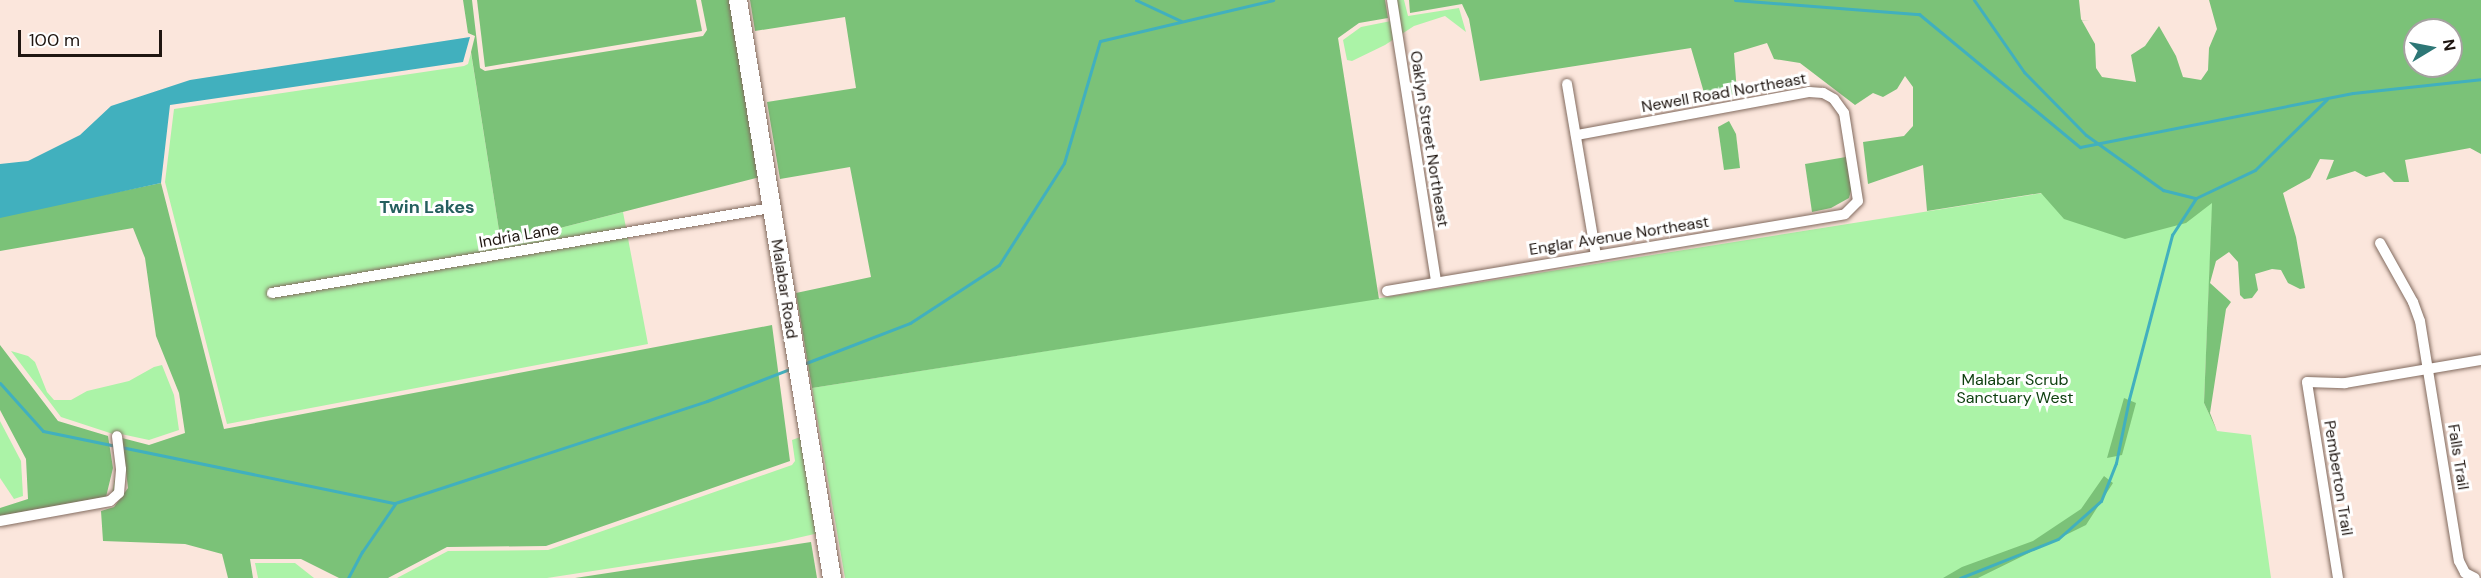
<!DOCTYPE html>
<style>
body{margin:0}
#map{position:relative;width:2481px;height:578px;overflow:hidden;background:#fbe6dc;font-family:"DM Sans",sans-serif}
div>[style]{position:absolute}
.green>*{inset:0;background:#abf3a7}
.forest>*{inset:0;background:#7bc278}
.water>*{inset:0;background:#41b0be}
.stream>*{height:3px;margin:-1.5px;padding:0 1.5px;transform-origin:1.5px;border-radius:1.5px;background:#41b0be}
.roads{filter:drop-shadow(0 0 2px #826b5f) drop-shadow(0 0 2px #826b5f)}
.street>*{height:10px;margin:-5px;padding:0 5px;transform-origin:5px;border-radius:5px;background:#fff}
.primary>*{height:18px;margin:-9px;padding:0 9px;transform-origin:9px;border-radius:9px;background:#fff}
span{translate:-50% -50%;white-space:nowrap;text-align:center;line-height:1.15;-webkit-text-stroke:6px #fff;paint-order:stroke}
.street-label{font-size:16px;color:#1f1611}
.park-label{font-size:16px;color:#0f4010}
.neighbourhood-label{font-size:18px;color:#255f5e;font-weight:700}
.north{position:absolute;left:2403px;top:18px;width:60px;height:60px;box-sizing:border-box;background:#fff;border:2px solid #a5a2a0;border-radius:50%;rotate:80deg;font-size:16px;font-weight:700;line-height:24px;text-align:center;color:#1f1611}
.north::after{content:'';display:block;margin:auto;width:21px;height:27px;background:#2d7776;clip-path:polygon(50% 0,100% 100%,50% 72%,0 100%)}
.scale{position:absolute;left:18px;top:30px;width:144px;height:27px;box-sizing:border-box;border:3px solid #1f1611;border-top:0;padding-left:8px;font-size:18px;line-height:21px;white-space:nowrap;color:#1f1611;-webkit-text-stroke:4px #fff;paint-order:stroke}
</style>
<div id="map">
<div class="green">
<i style="clip-path:polygon(1390px 0,1404px 0,1408px 16px,1459px 8px,1466px 32px,1445px 16px,1414px 26px,1385px 45px,1352px 61px,1347px 60px,1343px 40px,1361px 27px,1391px 21px)"></i>
<i style="clip-path:polygon(471px 53px,501px 243px,623px 212px,648px 344px,227px 424px,165px 182px,174px 109px,464px 66px,468px 64px)"></i>
<i style="clip-path:polygon(2214px 166px,2204px 403px,2217px 431px,2251px 435px,2271px 578px,845px 578px,812px 388px)"></i>
<i style="clip-path:polygon(11px 351px,28px 356px,35px 362px,47px 392px,54px 400px,71px 400px,87px 391px,129px 381px,154px 367px,162px 365px,174px 395px,179px 430px,149px 440px,121px 434px,123px 487px,111px 497px,117px 469px,113px 434px,61px 417px)"></i>
<i style="clip-path:polygon(0 421px,21px 461px,23px 496px,14px 499px,0 478px)"></i>
<i style="clip-path:polygon(803px 436px,819px 533px,775px 543px,547px 578px,397px 578px,448px 551px,548px 550px,792px 465px,795px 461px,792px 440px)"></i>
<i style="clip-path:polygon(255px 563px,295px 563px,314px 578px,258px 578px)"></i>
</div>
<div class="forest">
<i style="clip-path:polygon(463px 0,472px 0,480px 68px,485px 71px,703px 36px,707px 30px,701px 0,733px 0,760px 177px,501px 243px,471px 52px,475px 36px,468px 33px)"></i>
<i style="clip-path:polygon(477px 0,696px 0,702px 31px,485px 67px)"></i>
<i style="clip-path:polygon(750px 0,1385px 0,1388px 18px,1359px 23px,1338px 38px,1379px 299px,812px 388px,796px 293px,871px 277px,850px 167px,780px 179px,767px 102px,856px 88px,845px 17px,755px 31px)"></i>
<i style="clip-path:polygon(evenodd,1409px 0,2079px 0,2081px 19px,2095px 44px,2096px 68px,2102px 77px,2136px 82px,2131px 55px,2145px 46px,2159px 26px,2176px 56px,2183px 77px,2201px 80px,2208px 70px,2209px 48px,2217px 29px,2209px 0,2481px 0,2481px 154px,2470px 148px,2405px 160px,2409px 182px,2394px 182px,2384px 172px,2366px 177px,2355px 171px,2326px 180px,2334px 160px,2320px 159px,2310px 178px,2283px 193px,2296px 237px,2305px 288px,2300px 289px,2288px 283px,2281px 270px,2272px 269px,2255px 274px,2258px 290px,2252px 298px,2244px 299px,2240px 295px,2238px 262px,2229px 252px,2216px 261px,2210px 283px,2231px 302px,2226px 309px,2210px 413px,2217px 431px,2204px 403px,2212px 203px,2186px 223px,2125px 239px,2064px 219px,2041px 193px,1927px 211px,1923px 165px,1868px 184px,1863px 142px,1904px 136px,1913px 126px,1913px 87px,1905px 76px,1897px 89px,1883px 97px,1873px 93px,1855px 105px,1800px 63px,1774px 59px,1767px 43px,1734px 53px,1737px 93px,1707px 103px,1691px 48px,1480px 81px,1469px 19px,1462px 4px,1410px 13px,1409px 0,2415px 30px,2451px 30px,2451px 66px,2415px 66px,2415px 30px)"></i>
<i style="clip-path:polygon(1729px 121px,1736px 134px,1740px 168px,1724px 170px,1718px 127px)"></i>
<i style="clip-path:polygon(1846px 157px,1852px 187px,1849px 198px,1831px 208px,1812px 212px,1805px 164px)"></i>
<i style="clip-path:polygon(161px 183px,224px 429px,772px 325px,790px 461px,546px 546px,447px 547px,388px 578px,339px 578px,301px 559px,250px 559px,253px 578px,228px 578px,222px 554px,185px 544px,103px 541px,101px 511px,114px 507px,128px 488px,122px 438px,149px 445px,185px 433px,179px 393px,156px 336px,145px 258px,133px 228px,0 251px,0 216px)"></i>
<i style="clip-path:polygon(0 345px,58px 421px,108px 436px,113px 468px,106px 497px,0 516px,0 508px,28px 499px,26px 459px,0 410px)"></i>
<i style="clip-path:polygon(2124px 398px,2136px 403px,2122px 455px,2107px 458px)"></i>
<i style="clip-path:polygon(2104px 476px,2113px 483px,2086px 525px,1978px 578px,1943px 578px,1962px 567px,2033px 541px,2081px 509px)"></i>
<i style="clip-path:polygon(811px 542px,817px 578px,575px 578px)"></i>
</div>
<div class="water">
<i style="clip-path:polygon(470px 37px,463px 62px,170px 105px,161px 183px,0 218px,0 164px,28px 161px,80px 135px,111px 106px,190px 80px)"></i>
</div>
<div class="stream">
<i style="left:1136px;top:0;width:50px;rotate:25deg"></i>
<i style="left:1735px;top:0;width:185px;rotate:4.4deg"></i>
<i style="left:1919px;top:14px;width:209px;rotate:39.6deg"></i>
<i style="left:2080px;top:147px;width:278px;rotate:-11.2deg"></i>
<i style="left:2353px;top:93px;width:129px;rotate:-6.2deg"></i>
<i style="left:1974px;top:0;width:88px;rotate:55.2deg"></i>
<i style="left:2024px;top:72px;width:88px;rotate:45.5deg"></i>
<i style="left:2086px;top:135px;width:95px;rotate:35.5deg"></i>
<i style="left:2163px;top:190px;width:34px;rotate:14deg"></i>
<i style="left:806px;top:363px;width:111px;rotate:-21deg"></i>
<i style="left:910px;top:323px;width:106px;rotate:-33.1deg"></i>
<i style="left:999px;top:265px;width:121px;rotate:-57.5deg"></i>
<i style="left:1064px;top:163px;width:127px;rotate:-73.6deg"></i>
<i style="left:1100px;top:41px;width:178px;rotate:-13.3deg"></i>
<i style="left:0;top:383px;width:64px;rotate:48.1deg"></i>
<i style="left:43px;top:431px;width:359px;rotate:11.6deg"></i>
<i style="left:395px;top:503px;width:328px;rotate:-18.1deg"></i>
<i style="left:707px;top:401px;width:89px;rotate:-21.1deg"></i>
<i style="left:348px;top:578px;width:30px;rotate:-62deg"></i>
<i style="left:362px;top:552px;width:58px;rotate:-55.5deg"></i>
<i style="left:1960px;top:578px;width:105px;rotate:-21.7deg"></i>
<i style="left:2058px;top:539px;width:57px;rotate:-41.5deg"></i>
<i style="left:2101px;top:501px;width:41px;rotate:-68.5deg"></i>
<i style="left:2116px;top:463px;width:65px;rotate:-78.5deg"></i>
<i style="left:2129px;top:399px;width:170px;rotate:-75.3deg"></i>
<i style="left:2172px;top:235px;width:44px;rotate:-57deg"></i>
<i style="left:2196px;top:198px;width:65px;rotate:-25.4deg"></i>
<i style="left:2255px;top:170px;width:101px;rotate:-44.6deg"></i>
</div>
<div class="roads">
<div class="street">
<i style="left:1392px;top:0;width:285px;rotate:81.1deg"></i>
<i style="left:1567px;top:84px;width:174px;rotate:80.4deg"></i>
<i style="left:2380px;top:243px;width:68px;rotate:60.8deg"></i>
<i style="left:2413px;top:302px;width:20px;rotate:70deg"></i>
<i style="left:2420px;top:321px;width:243px;rotate:80.8deg"></i>
<i style="left:2459px;top:561px;width:13px;rotate:63deg"></i>
<i style="left:2465px;top:573px;width:11px;rotate:27deg"></i>
<i style="left:1387px;top:291px;width:464px;rotate:-9.5deg"></i>
<i style="left:1845px;top:214px;width:18px;rotate:-45deg"></i>
<i style="left:1858px;top:201px;width:89px;rotate:-99deg"></i>
<i style="left:1844px;top:113px;width:17px;rotate:-126deg"></i>
<i style="left:1834px;top:99px;width:13px;rotate:-151deg"></i>
<i style="left:1823px;top:93px;width:14px;rotate:-176deg"></i>
<i style="left:1809px;top:92px;width:237px;rotate:169.5deg"></i>
<i style="left:272px;top:293px;width:506px;rotate:-9.67deg"></i>
<i style="left:0;top:521px;width:112px;rotate:-10.3deg"></i>
<i style="left:110px;top:501px;width:12px;rotate:-42deg"></i>
<i style="left:119px;top:493px;width:24px;rotate:-85deg"></i>
<i style="left:121px;top:469px;width:33px;rotate:-97deg"></i>
<i style="left:2338px;top:578px;width:198px;rotate:-99deg"></i>
<i style="left:2307px;top:382px;width:38px;rotate:2deg"></i>
<i style="left:2345px;top:383px;width:138px;rotate:-9.6deg"></i>
</div>
<div class="primary">
<i style="left:738px;top:0;width:586px;rotate:80.76deg"></i>
</div>
</div>
<div class="street-label">
<span style="left:1724px;top:93px;rotate:-10deg">Newell Road Northeast</span>
<span style="left:1429px;top:139px;rotate:81deg">Oaklyn Street Northeast</span>
<span style="left:519px;top:236px;rotate:-10deg">Indria Lane</span>
<span style="left:1619px;top:236px;rotate:-9deg">Englar Avenue Northeast</span>
<span style="left:784px;top:289px;rotate:81deg">Malabar Road</span>
<span style="left:2458px;top:457px;rotate:81deg">Falls Trail</span>
<span style="left:2338px;top:478px;rotate:81deg">Pemberton Trail</span>
</div>
<div class="park-label">
<span style="left:2015px;top:389px">Malabar Scrub<br>Sanctuary West</span>
</div>
<div class="neighbourhood-label">
<span style="left:427px;top:207px">Twin Lakes</span>
</div>
<div class="north">N</div>
<div class="scale">100 m</div>
</div>
